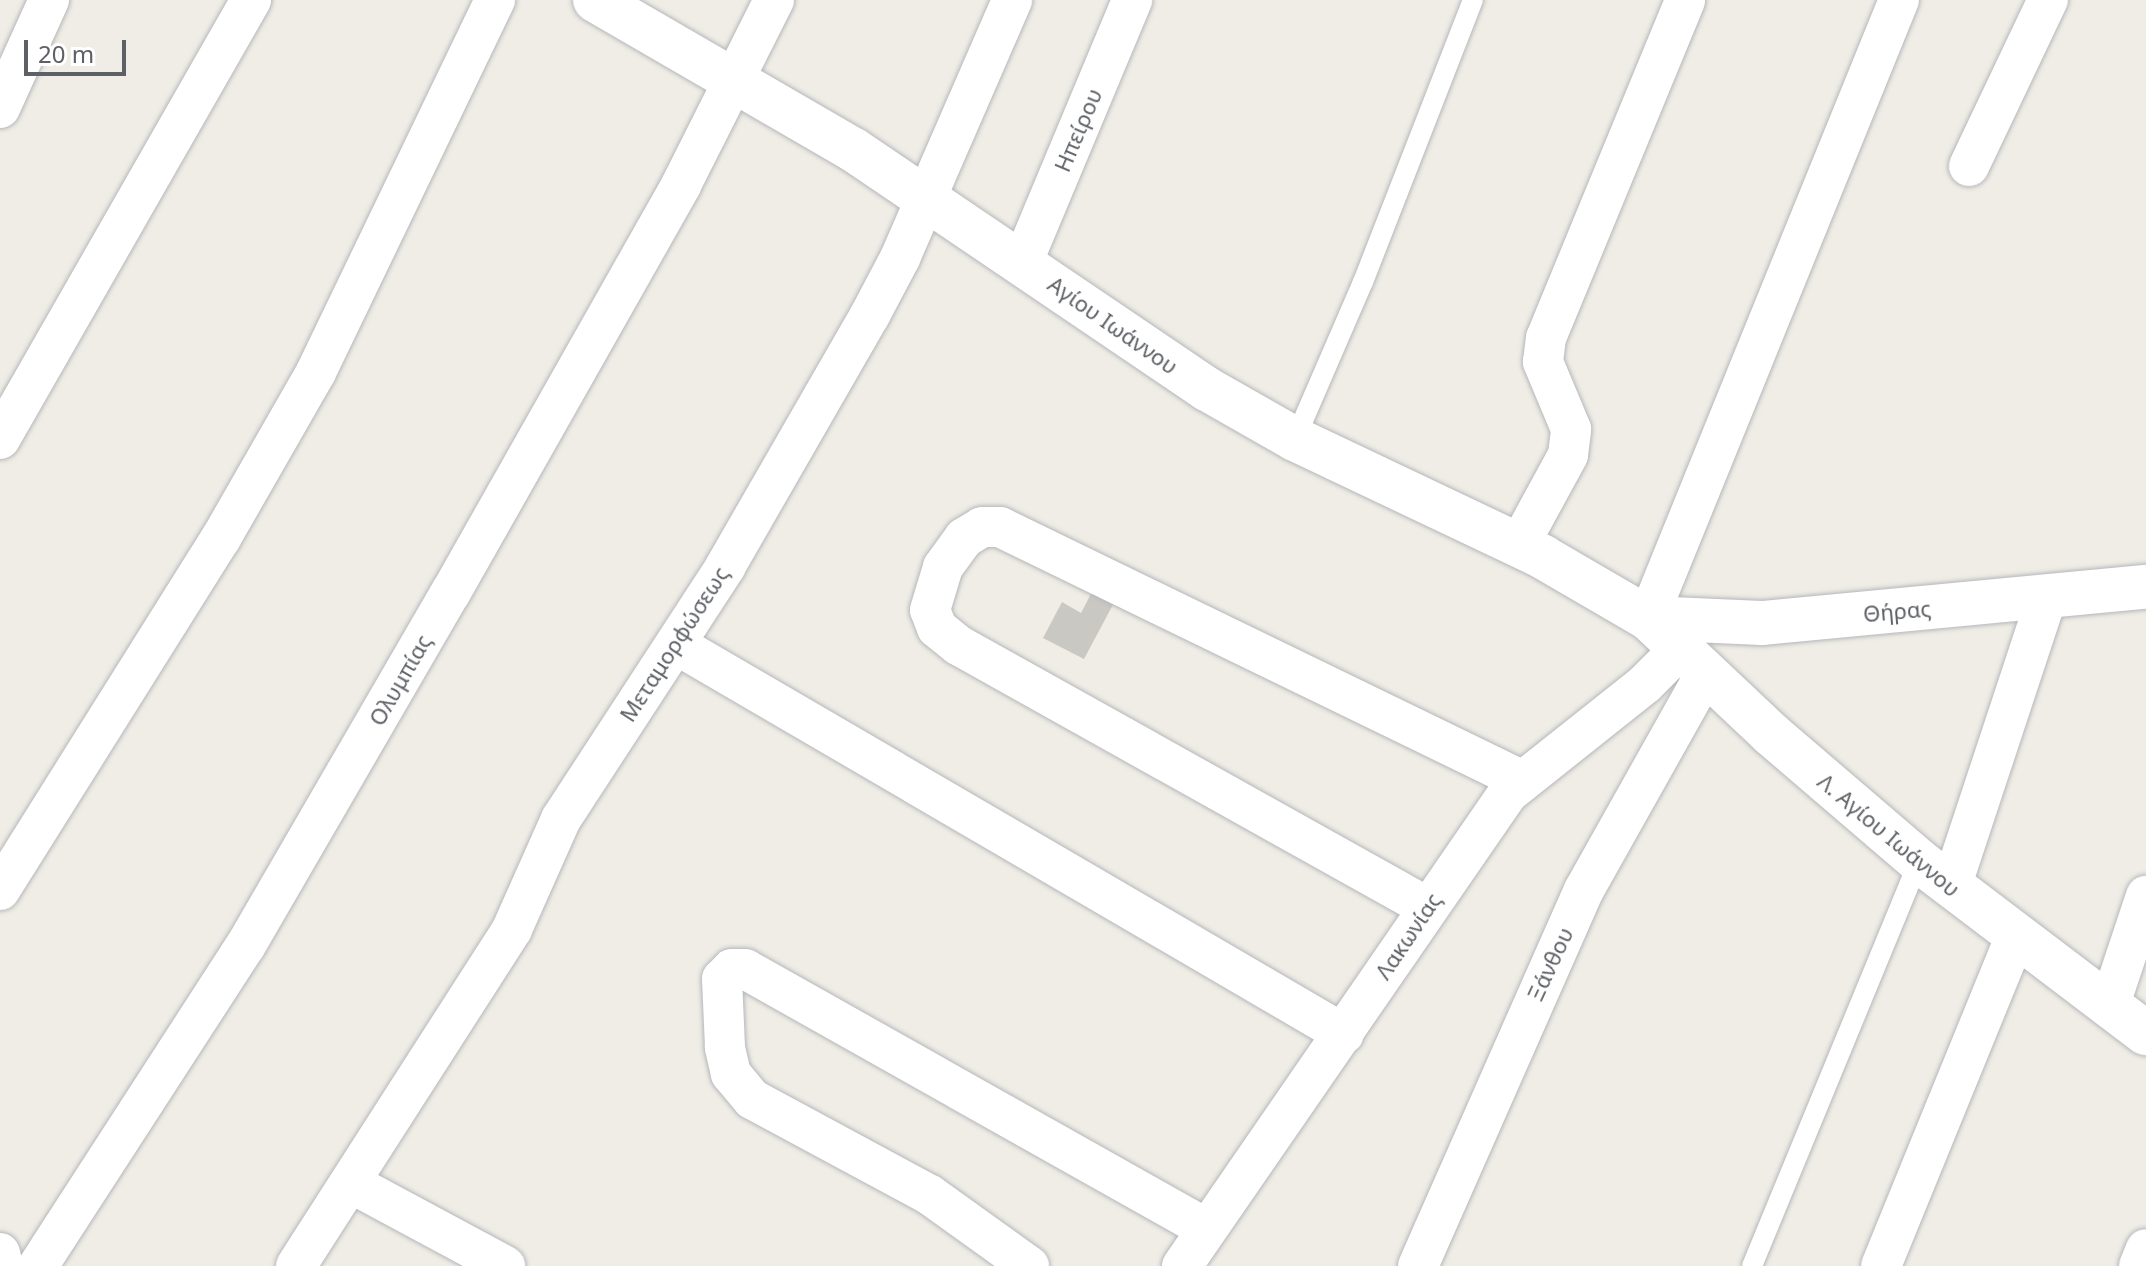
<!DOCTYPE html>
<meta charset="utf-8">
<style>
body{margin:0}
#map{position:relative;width:2146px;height:1266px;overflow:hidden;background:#efede5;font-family:"Noto Sans",sans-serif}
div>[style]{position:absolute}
.building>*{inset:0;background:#cac8c2}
.roads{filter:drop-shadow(0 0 2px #b5b7bb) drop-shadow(0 0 2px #b5b7bb)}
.lane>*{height:20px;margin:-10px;padding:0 10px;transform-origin:10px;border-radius:10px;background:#fff}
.street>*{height:40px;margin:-20px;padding:0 20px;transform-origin:20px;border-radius:20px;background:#fff}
.secondary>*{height:44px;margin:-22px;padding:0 22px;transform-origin:22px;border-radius:22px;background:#fff}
span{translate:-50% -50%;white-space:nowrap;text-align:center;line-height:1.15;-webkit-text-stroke:6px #fff;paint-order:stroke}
.street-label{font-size:22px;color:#5d6065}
.scale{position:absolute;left:24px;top:40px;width:102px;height:36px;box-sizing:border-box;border:4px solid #5d6065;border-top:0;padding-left:10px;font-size:24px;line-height:28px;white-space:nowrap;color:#5d6065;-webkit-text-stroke:6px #fff;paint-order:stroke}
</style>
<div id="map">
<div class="building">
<i style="clip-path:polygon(1094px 588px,1116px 599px,1084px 659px,1043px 638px,1062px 602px,1081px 613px)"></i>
</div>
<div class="roads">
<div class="lane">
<i style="left:1295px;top:439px;width:171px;rotate:-66.6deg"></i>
<i style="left:1363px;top:282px;width:303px;rotate:-68.7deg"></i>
<i style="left:1752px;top:1266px;width:438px;rotate:-67.6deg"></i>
</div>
<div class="street">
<i style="left:0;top:108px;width:119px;rotate:-65.6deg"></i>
<i style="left:1969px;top:166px;width:184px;rotate:-64.6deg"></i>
<i style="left:1023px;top:261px;width:283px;rotate:-67.3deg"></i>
<i style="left:0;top:439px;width:506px;rotate:-60.24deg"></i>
<i style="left:1519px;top:545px;width:102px;rotate:-61.4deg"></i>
<i style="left:1568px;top:455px;width:26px;rotate:-83deg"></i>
<i style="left:1571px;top:429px;width:73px;rotate:-112.7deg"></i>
<i style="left:1543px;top:362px;width:24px;rotate:-83deg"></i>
<i style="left:1546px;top:338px;width:365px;rotate:-67.6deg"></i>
<i style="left:1648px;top:618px;width:667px;rotate:-67.9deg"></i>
<i style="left:677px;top:645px;width:772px;rotate:30.25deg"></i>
<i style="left:1951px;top:887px;width:306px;rotate:-71.7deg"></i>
<i style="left:0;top:890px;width:416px;rotate:-57.9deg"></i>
<i style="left:221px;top:538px;width:191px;rotate:-60.2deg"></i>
<i style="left:316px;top:372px;width:413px;rotate:-64.3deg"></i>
<i style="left:1427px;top:907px;width:537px;rotate:-150.81deg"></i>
<i style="left:958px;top:645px;width:27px;rotate:-141deg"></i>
<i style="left:937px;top:628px;width:19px;rotate:-111deg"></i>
<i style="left:930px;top:610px;width:45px;rotate:-73.2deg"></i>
<i style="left:943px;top:567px;width:36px;rotate:-54deg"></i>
<i style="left:964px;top:538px;width:21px;rotate:-31deg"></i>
<i style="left:982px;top:527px;width:18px"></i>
<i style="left:1000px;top:527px;width:579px;rotate:25.9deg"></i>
<i style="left:2110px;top:1004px;width:114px;rotate:-71.6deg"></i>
<i style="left:351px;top:1183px;width:175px;rotate:28.3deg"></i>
<i style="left:0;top:1253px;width:13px;rotate:77deg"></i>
<i style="left:38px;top:1266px;width:382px;rotate:-57.1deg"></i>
<i style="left:246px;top:945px;width:408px;rotate:-59.9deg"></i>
<i style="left:451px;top:592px;width:467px;rotate:-60.5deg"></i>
<i style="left:681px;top:185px;width:207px;rotate:-63.3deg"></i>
<i style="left:296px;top:1266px;width:400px;rotate:-57.3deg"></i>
<i style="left:512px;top:929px;width:120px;rotate:-66deg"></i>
<i style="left:561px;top:819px;width:301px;rotate:-56.9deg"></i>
<i style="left:725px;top:567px;width:291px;rotate:-60.1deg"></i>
<i style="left:870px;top:315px;width:64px;rotate:-62.2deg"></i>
<i style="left:900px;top:258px;width:281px;rotate:-66.5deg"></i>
<i style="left:1029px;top:1266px;width:122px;rotate:-144.4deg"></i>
<i style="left:930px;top:1195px;width:202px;rotate:-151.7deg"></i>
<i style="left:752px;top:1099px;width:33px;rotate:-130deg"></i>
<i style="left:731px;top:1074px;width:28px;rotate:-103deg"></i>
<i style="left:725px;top:1047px;width:68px;rotate:-92.5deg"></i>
<i style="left:722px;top:979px;width:14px;rotate:-45deg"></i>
<i style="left:732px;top:969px;width:13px"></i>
<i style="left:745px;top:969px;width:530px;rotate:29.37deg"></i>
<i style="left:1182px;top:1266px;width:574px;rotate:-55.42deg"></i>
<i style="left:1508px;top:793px;width:175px;rotate:-38.5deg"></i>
<i style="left:1645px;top:684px;width:51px;rotate:-45deg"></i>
<i style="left:1418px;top:1266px;width:411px;rotate:-66.2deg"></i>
<i style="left:1584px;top:890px;width:248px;rotate:-60.7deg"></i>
<i style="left:1881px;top:1266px;width:355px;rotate:-67.8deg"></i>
<i style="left:2139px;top:1266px;width:18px;rotate:-68deg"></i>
</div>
<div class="secondary">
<i style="left:595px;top:0;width:299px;rotate:30.1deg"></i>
<i style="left:854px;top:150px;width:426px;rotate:34.1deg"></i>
<i style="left:1207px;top:389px;width:101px;rotate:29.6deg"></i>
<i style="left:1295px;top:439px;width:275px;rotate:25.4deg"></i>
<i style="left:1543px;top:557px;width:121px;rotate:30.2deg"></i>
<i style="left:1648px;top:618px;width:169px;rotate:43.3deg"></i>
<i style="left:1771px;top:734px;width:195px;rotate:40.6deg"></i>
<i style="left:1919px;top:861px;width:285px;rotate:37.2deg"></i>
<i style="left:1648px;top:618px;width:114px;rotate:2.5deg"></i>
<i style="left:1762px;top:623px;width:386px;rotate:-5.4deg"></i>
</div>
</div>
<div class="street-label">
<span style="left:1078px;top:130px;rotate:-67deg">Ηπείρου</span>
<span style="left:1113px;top:325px;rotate:35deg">Αγίου Ιωάννου</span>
<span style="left:1897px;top:611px;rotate:-5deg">Θήρας</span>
<span style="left:674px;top:644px;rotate:-57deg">Μεταμορφώσεως</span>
<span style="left:400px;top:680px;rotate:-60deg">Ολυμπίας</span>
<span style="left:1889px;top:835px;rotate:40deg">Λ. Αγίου Ιωάννου</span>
<span style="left:1408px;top:936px;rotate:-56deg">Λακωνίας</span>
<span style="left:1550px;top:964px;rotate:-65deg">Ξάνθου</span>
</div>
<div class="scale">20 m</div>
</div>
